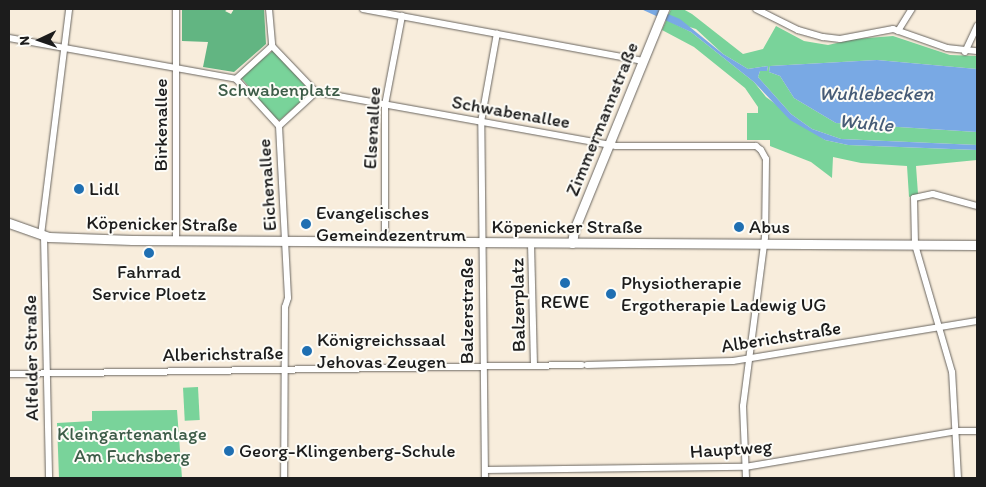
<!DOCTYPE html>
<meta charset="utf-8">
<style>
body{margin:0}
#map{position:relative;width:986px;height:487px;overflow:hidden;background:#f8eddc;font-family:Itim,sans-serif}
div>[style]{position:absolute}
.green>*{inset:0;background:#79d39a;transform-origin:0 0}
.forest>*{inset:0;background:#62b582}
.water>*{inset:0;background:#79a9e4}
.roads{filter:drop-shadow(0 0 1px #69655f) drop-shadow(0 0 1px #69655f)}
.street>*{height:6px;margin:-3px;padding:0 3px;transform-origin:3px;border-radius:3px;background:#fff}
.secondary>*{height:9px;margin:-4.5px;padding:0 4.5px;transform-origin:4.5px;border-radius:4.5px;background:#fff}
.dots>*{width:14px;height:14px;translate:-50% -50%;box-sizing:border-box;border:2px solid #fdfcf7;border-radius:50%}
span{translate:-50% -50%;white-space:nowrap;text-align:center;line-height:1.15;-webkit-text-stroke:4px #fdfcf7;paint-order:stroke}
.park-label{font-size:19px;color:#3d5c48}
.street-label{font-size:19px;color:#1c1c1c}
.poi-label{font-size:19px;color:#1c1c1c}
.left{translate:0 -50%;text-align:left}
.water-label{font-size:20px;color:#465b76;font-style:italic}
.frame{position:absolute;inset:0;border:10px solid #1c1c1c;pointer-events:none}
.north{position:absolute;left:15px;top:15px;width:50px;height:50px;-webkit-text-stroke:4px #fdfcf7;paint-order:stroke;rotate:267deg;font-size:14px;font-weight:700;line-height:20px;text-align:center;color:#1c1c1c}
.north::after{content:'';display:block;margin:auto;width:18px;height:22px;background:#1c1c1c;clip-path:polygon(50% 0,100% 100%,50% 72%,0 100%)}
</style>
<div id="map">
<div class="green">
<i style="clip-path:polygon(671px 9px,683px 9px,692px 14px,743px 54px,763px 49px,776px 26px,804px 41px,828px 45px,855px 39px,893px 36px,950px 55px,977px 56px,977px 69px,877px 60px,770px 66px,769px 72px,780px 76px,794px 98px,836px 123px,977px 132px,977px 145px,841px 139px,812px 129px,791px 114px,758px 77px,760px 71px,767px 71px,768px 66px,748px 69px,723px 54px,696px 29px,667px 20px,691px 32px,754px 82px,766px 97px,825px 140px,848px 145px,977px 150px,977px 160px,916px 166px,918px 194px,909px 197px,907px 166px,861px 163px,833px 157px,832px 178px,811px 162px,770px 146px,770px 140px,747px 140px,747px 113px,758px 113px,758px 107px,745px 88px,694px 47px,662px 30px)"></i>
<i style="clip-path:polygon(274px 50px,308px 89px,307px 96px,280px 120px,275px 119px,240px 76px)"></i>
<i style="left:198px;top:387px;width:33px;height:15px;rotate:87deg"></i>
<i style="clip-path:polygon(177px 410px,182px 478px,59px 478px,57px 423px,92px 421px,92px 411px)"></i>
</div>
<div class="forest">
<i style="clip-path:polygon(182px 9px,228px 9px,225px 11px,231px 14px,234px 9px,264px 9px,266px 44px,234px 72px,203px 67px,208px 42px,182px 41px)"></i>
</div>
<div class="water">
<i style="clip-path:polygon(641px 9px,656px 9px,680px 19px,723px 54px,748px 69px,768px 66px,767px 71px,760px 71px,758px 77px,791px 114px,812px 129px,841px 139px,977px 145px,977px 150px,848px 145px,825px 140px,790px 120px,754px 82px,691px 32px)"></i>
<i style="clip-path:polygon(877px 60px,977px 69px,977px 132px,836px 123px,794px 98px,780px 76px,769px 72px,770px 66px)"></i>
</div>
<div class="roads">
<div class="street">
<i style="left:269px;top:9px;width:37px;rotate:85deg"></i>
<i style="left:363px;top:9px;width:285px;rotate:10.5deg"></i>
<i style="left:756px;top:9px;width:47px;rotate:26.6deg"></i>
<i style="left:798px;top:30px;width:26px;rotate:16deg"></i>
<i style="left:823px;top:37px;width:17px;rotate:7deg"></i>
<i style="left:840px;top:39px;width:54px;rotate:-10.7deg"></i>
<i style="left:893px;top:29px;width:57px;rotate:19.4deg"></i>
<i style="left:947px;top:48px;width:30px;rotate:6deg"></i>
<i style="left:898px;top:31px;width:26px;rotate:-58deg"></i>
<i style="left:9px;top:38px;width:231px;rotate:10.2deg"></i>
<i style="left:272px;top:46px;width:64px;rotate:46.3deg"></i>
<i style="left:316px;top:92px;width:50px;rotate:137.4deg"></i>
<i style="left:279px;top:126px;width:64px;rotate:-132.5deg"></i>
<i style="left:236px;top:79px;width:49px;rotate:-42.5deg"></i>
<i style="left:965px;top:52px;width:29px;rotate:-65deg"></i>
<i style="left:316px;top:92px;width:305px;rotate:10.2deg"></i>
<i style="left:616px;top:146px;width:140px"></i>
<i style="left:756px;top:146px;width:6px;rotate:39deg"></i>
<i style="left:761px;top:150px;width:10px;rotate:61deg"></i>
<i style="left:766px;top:159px;width:78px;rotate:90.7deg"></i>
<i style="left:765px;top:237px;width:170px;rotate:97.4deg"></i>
<i style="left:743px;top:406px;width:72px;rotate:87.6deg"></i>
<i style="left:279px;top:126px;width:172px;rotate:87deg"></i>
<i style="left:288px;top:298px;width:9px;rotate:108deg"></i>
<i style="left:285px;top:307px;width:171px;rotate:90.3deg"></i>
<i style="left:41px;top:235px;width:228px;rotate:-82.9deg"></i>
<i style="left:44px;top:236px;width:242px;rotate:88.8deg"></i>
<i style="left:176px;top:241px;width:232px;rotate:-90deg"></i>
<i style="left:385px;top:243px;width:138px;rotate:-90deg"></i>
<i style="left:385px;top:105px;width:91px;rotate:-79.2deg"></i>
<i style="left:531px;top:243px;width:123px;rotate:88.6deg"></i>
<i style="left:587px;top:365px;width:146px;rotate:-1.6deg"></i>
<i style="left:733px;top:361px;width:247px;rotate:-9.3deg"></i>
<i style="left:9px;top:374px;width:573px;rotate:-0.9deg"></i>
<i style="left:485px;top:470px;width:260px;rotate:-0.7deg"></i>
<i style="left:745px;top:467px;width:215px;rotate:-9.6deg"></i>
<i style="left:957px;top:431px;width:20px"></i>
<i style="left:485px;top:478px;width:356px;rotate:-90.6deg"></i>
<i style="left:481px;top:122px;width:90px;rotate:-79.8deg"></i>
<i style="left:958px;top:478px;width:106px;rotate:-93.2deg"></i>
<i style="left:952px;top:372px;width:132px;rotate:-106.2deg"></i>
<i style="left:915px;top:245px;width:47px;rotate:-91.2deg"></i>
<i style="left:914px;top:198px;width:19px;rotate:-12deg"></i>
<i style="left:933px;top:194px;width:46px;rotate:15.3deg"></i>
</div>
<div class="secondary">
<i style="left:9px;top:223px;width:42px;rotate:19.3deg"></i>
<i style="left:49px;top:237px;width:83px;rotate:2.1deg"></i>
<i style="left:132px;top:240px;width:845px;rotate:0.34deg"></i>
<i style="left:572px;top:243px;width:13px;rotate:-81deg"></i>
<i style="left:574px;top:230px;width:239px;rotate:-67.8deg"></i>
</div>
</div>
<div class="dots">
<i style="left:79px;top:189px;background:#1f6fb2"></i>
<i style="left:306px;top:224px;background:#1f6fb2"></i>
<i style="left:739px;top:227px;background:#1f6fb2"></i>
<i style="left:149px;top:253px;background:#1f6fb2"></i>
<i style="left:565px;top:283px;background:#1f6fb2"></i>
<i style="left:611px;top:294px;background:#1f6fb2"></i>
<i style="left:307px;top:351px;background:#1f6fb2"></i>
<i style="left:229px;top:451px;background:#1f6fb2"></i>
</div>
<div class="park-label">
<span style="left:279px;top:90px">Schwabenplatz</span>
<span style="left:132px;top:445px">Kleingartenanlage<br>Am Fuchsberg</span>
</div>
<div class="street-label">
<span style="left:511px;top:112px;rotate:10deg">Schwabenallee</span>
<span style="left:602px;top:119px;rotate:-68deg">Zimmermannstraße</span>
<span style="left:161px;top:125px;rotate:-90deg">Birkenallee</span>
<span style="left:372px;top:128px;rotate:-87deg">Elsenallee</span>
<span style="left:267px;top:185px;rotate:-94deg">Eichenallee</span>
<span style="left:162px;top:224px;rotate:1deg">Köpenicker Straße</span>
<span style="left:567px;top:227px">Köpenicker Straße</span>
<span style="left:518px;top:305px;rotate:-91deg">Balzerplatz</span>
<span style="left:467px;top:311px;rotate:-90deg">Balzerstraße</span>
<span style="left:781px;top:337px;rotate:-9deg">Alberichstraße</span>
<span style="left:223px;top:354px;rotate:-1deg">Alberichstraße</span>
<span style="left:31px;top:358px;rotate:-91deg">Alfelder Straße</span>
<span style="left:731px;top:449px;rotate:-4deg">Hauptweg</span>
</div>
<div class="poi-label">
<span class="left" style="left:89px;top:189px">Lidl</span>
<span class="left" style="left:316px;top:224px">Evangelisches<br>Gemeindezentrum</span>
<span class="left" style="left:749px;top:227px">Abus</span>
<span style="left:149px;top:283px">Fahrrad<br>Service Ploetz</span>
<span class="left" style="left:621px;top:294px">Physiotherapie<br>Ergotherapie Ladewig UG</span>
<span style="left:565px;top:302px">REWE</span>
<span class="left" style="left:317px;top:351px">Königreichssaal<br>Jehovas Zeugen</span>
<span class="left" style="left:239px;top:451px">Georg-Klingenberg-Schule</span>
</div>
<div class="water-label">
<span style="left:876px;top:93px">Wuhlebecken</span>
<span style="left:866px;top:123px;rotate:5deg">Wuhle</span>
</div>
<div class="frame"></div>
<div class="north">N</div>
</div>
